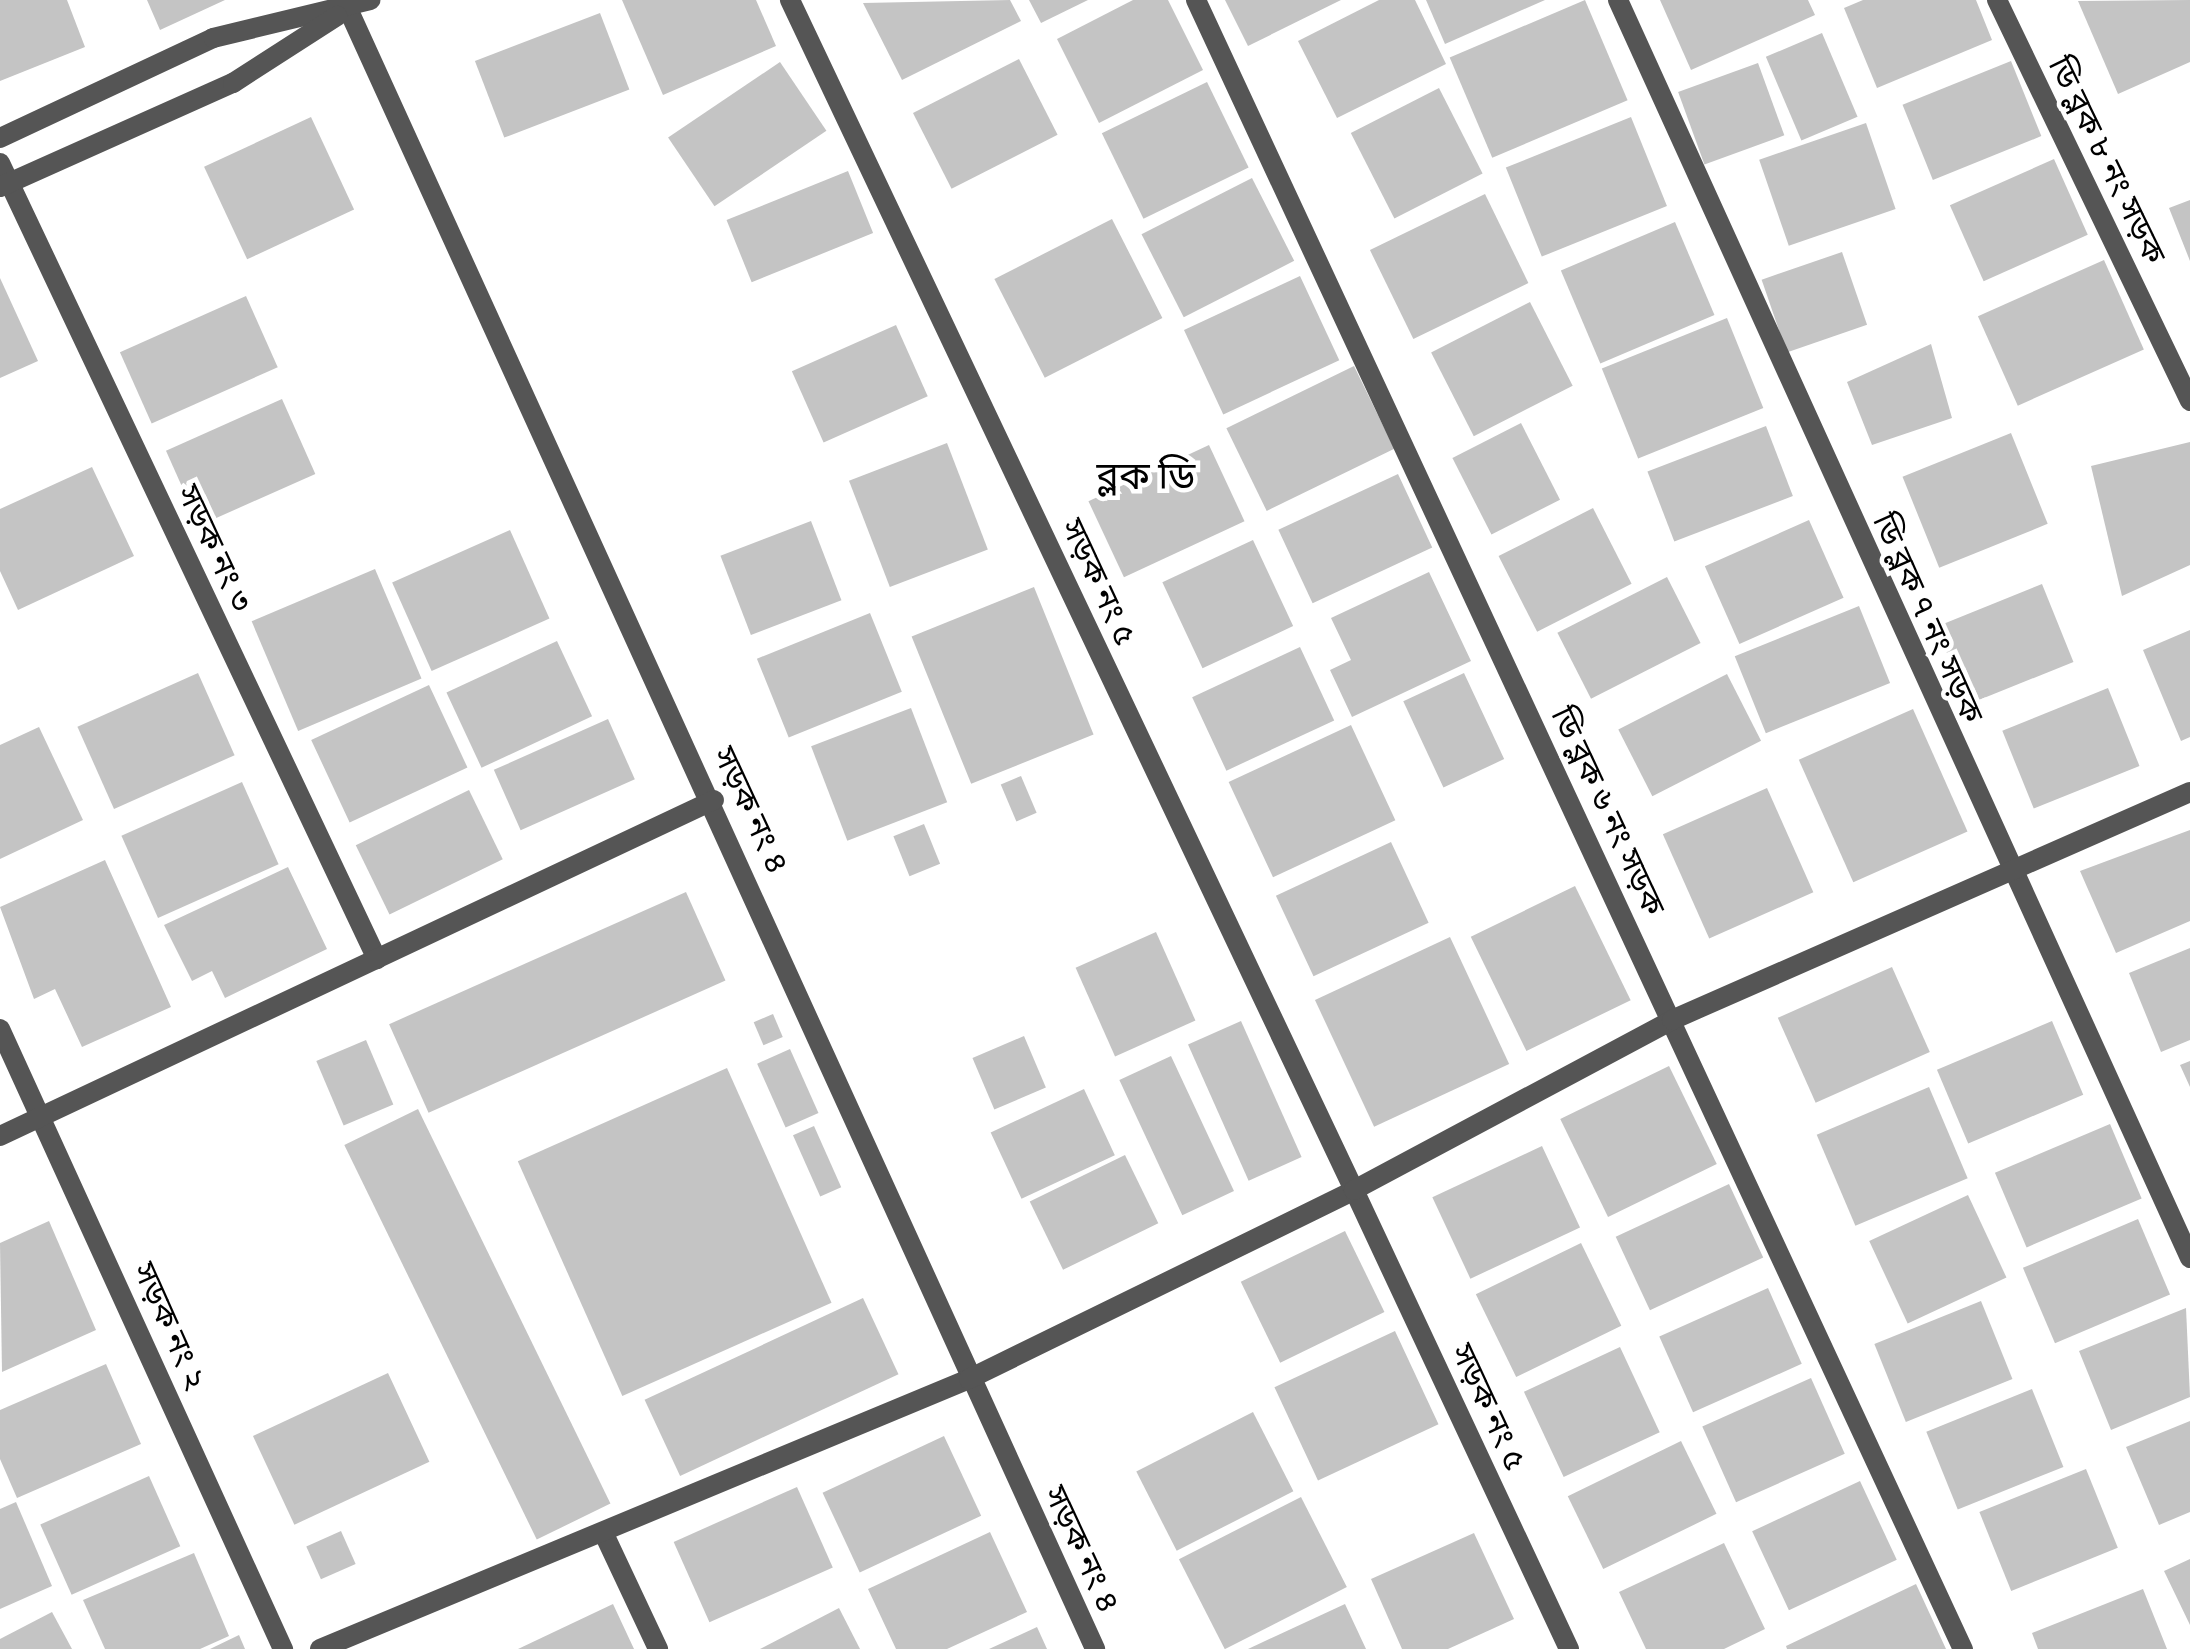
<!DOCTYPE html>
<meta charset="utf-8">
<style>
body{margin:0}
#map{position:relative;width:2190px;height:1649px;overflow:hidden;background:#fff;font-family:"Archivo Narrow","Noto Sans Bengali",sans-serif}
div>[style]{position:absolute}
.building>*{inset:0;background:#c4c4c4;transform-origin:0 0}
.minor>*{height:20px;margin:-10px;padding:0 10px;transform-origin:10px;border-radius:10px;background:#555}
.tertiary>*{height:20px;margin:-10px;padding:0 10px;transform-origin:10px;border-radius:10px;background:#555}
span{translate:-50% -50%;white-space:nowrap;text-align:center;line-height:1.15;-webkit-text-stroke:9px #fff;paint-order:stroke}
.street-label{font-size:32px;color:#000}
.quarter-label{font-size:38px;color:#000}
</style>
<div id="map">
<div class="building">
<i style="clip-path:polygon(0 0,67px 0,85px 47px,0 81px)"></i>
<i style="clip-path:polygon(147px 0,225px 0,160px 30px)"></i>
<i style="clip-path:polygon(622px 0,756px 0,776px 46px,663px 95px)"></i>
<i style="clip-path:polygon(1010px 0,1021px 21px,902px 80px,863px 3px)"></i>
<i style="clip-path:polygon(1029px 0,1088px 0,1041px 23px)"></i>
<i style="clip-path:polygon(1133px 0,1168px 0,1203px 70px,1099px 123px,1057px 39px)"></i>
<i style="clip-path:polygon(1225px 0,1341px 0,1248px 46px)"></i>
<i style="clip-path:polygon(1379px 0,1415px 0,1446px 64px,1337px 118px,1298px 41px)"></i>
<i style="clip-path:polygon(1426px 0,1545px 0,1445px 44px)"></i>
<i style="left:1585px;top:0;width:109px;height:147px;rotate:67deg"></i>
<i style="clip-path:polygon(1660px 0,1808px 0,1815px 15px,1691px 70px)"></i>
<i style="clip-path:polygon(1863px 0,1976px 0,1992px 40px,1877px 88px,1844px 8px)"></i>
<i style="clip-path:polygon(2190px 0,2190px 62px,2118px 94px,2078px 1px)"></i>
<i style="left:600px;top:13px;width:82px;height:134px;rotate:69deg"></i>
<i style="left:1822px;top:33px;width:91px;height:61px;rotate:67deg"></i>
<i style="left:1019px;top:59px;width:85px;height:119px;rotate:63deg"></i>
<i style="left:2011px;top:61px;width:81px;height:117px;rotate:68deg"></i>
<i style="left:780px;top:62px;width:83px;height:135px;rotate:56deg"></i>
<i style="left:1758px;top:63px;width:77px;height:85px;rotate:70deg"></i>
<i style="left:1207px;top:82px;width:95px;height:117px;rotate:64deg"></i>
<i style="left:1439px;top:88px;width:96px;height:99px;rotate:63deg"></i>
<i style="left:311px;top:117px;width:102px;height:118px;rotate:65deg"></i>
<i style="left:1631px;top:117px;width:96px;height:135px;rotate:68deg"></i>
<i style="left:1866px;top:123px;width:91px;height:113px;rotate:71deg"></i>
<i style="left:2054px;top:159px;width:83px;height:114px;rotate:66deg"></i>
<i style="left:848px;top:171px;width:67px;height:131px;rotate:68deg"></i>
<i style="left:1252px;top:178px;width:93px;height:124px;rotate:63deg"></i>
<i style="left:1485px;top:194px;width:99px;height:128px;rotate:64deg"></i>
<i style="clip-path:polygon(2190px 200px,2190px 261px,2169px 208px)"></i>
<i style="left:1112px;top:219px;width:111px;height:132px;rotate:63deg"></i>
<i style="left:1675px;top:222px;width:101px;height:124px;rotate:67deg"></i>
<i style="left:1842px;top:252px;width:77px;height:85px;rotate:71deg"></i>
<i style="left:2104px;top:260px;width:98px;height:138px;rotate:66deg"></i>
<i style="left:1300px;top:276px;width:93px;height:128px;rotate:65deg"></i>
<i style="clip-path:polygon(0 278px,38px 361px,0 378px)"></i>
<i style="left:246px;top:296px;width:78px;height:138px;rotate:66deg"></i>
<i style="left:1530px;top:302px;width:94px;height:111px;rotate:63deg"></i>
<i style="left:1727px;top:318px;width:97px;height:135px;rotate:68deg"></i>
<i style="left:896px;top:325px;width:78px;height:114px;rotate:66deg"></i>
<i style="clip-path:polygon(1931px 344px,1952px 418px,1872px 445px,1847px 382px)"></i>
<i style="left:1354px;top:366px;width:92px;height:142px;rotate:64deg"></i>
<i style="left:282px;top:399px;width:82px;height:127px;rotate:66deg"></i>
<i style="left:1521px;top:423px;width:86px;height:77px;rotate:63deg"></i>
<i style="left:1766px;top:426px;width:75px;height:127px;rotate:69deg"></i>
<i style="left:2011px;top:433px;width:98px;height:117px;rotate:68deg"></i>
<i style="clip-path:polygon(2190px 442px,2190px 565px,2122px 596px,2091px 466px)"></i>
<i style="left:947px;top:443px;width:114px;height:105px;rotate:69deg"></i>
<i style="left:1209px;top:445px;width:84px;height:133px;rotate:65deg"></i>
<i style="clip-path:polygon(92px 467px,134px 556px,18px 610px,0 571px,0 509px)"></i>
<i style="left:1398px;top:474px;width:81px;height:132px;rotate:65deg"></i>
<i style="left:1593px;top:508px;width:85px;height:106px;rotate:63deg"></i>
<i style="left:1809px;top:520px;width:85px;height:114px;rotate:66deg"></i>
<i style="left:811px;top:521px;width:85px;height:97px;rotate:69deg"></i>
<i style="left:510px;top:530px;width:97px;height:129px;rotate:66deg"></i>
<i style="left:1253px;top:540px;width:95px;height:100px;rotate:65deg"></i>
<i style="left:375px;top:569px;width:119px;height:134px;rotate:67deg"></i>
<i style="clip-path:polygon(1429px 572px,1471px 661px,1352px 717px,1330px 670px,1351px 660px,1331px 618px)"></i>
<i style="left:1667px;top:577px;width:74px;height:123px;rotate:63deg"></i>
<i style="left:2042px;top:584px;width:84px;height:114px;rotate:68deg"></i>
<i style="left:1034px;top:587px;width:159px;height:132px;rotate:68deg"></i>
<i style="left:1859px;top:606px;width:83px;height:134px;rotate:68deg"></i>
<i style="left:870px;top:613px;width:85px;height:122px;rotate:68deg"></i>
<i style="clip-path:polygon(2190px 630px,2190px 737px,2181px 741px,2143px 650px)"></i>
<i style="left:557px;top:641px;width:83px;height:122px;rotate:65deg"></i>
<i style="left:1300px;top:647px;width:81px;height:119px;rotate:65deg"></i>
<i style="left:198px;top:673px;width:90px;height:132px;rotate:66deg"></i>
<i style="left:1464px;top:673px;width:95px;height:67px;rotate:65deg"></i>
<i style="left:1727px;top:674px;width:75px;height:122px;rotate:63deg"></i>
<i style="left:429px;top:685px;width:91px;height:130px;rotate:65deg"></i>
<i style="left:2108px;top:688px;width:84px;height:114px;rotate:68deg"></i>
<i style="left:911px;top:708px;width:101px;height:107px;rotate:69deg"></i>
<i style="left:1913px;top:709px;width:134px;height:125px;rotate:66deg"></i>
<i style="left:608px;top:719px;width:66px;height:125px;rotate:66deg"></i>
<i style="left:1351px;top:725px;width:105px;height:135px;rotate:65deg"></i>
<i style="clip-path:polygon(39px 727px,83px 820px,0 859px,0 745px)"></i>
<i style="left:1021px;top:776px;width:40px;height:22px;rotate:67deg"></i>
<i style="left:242px;top:782px;width:90px;height:132px;rotate:66deg"></i>
<i style="left:1767px;top:788px;width:114px;height:114px;rotate:66deg"></i>
<i style="left:469px;top:790px;width:77px;height:126px;rotate:64deg"></i>
<i style="left:924px;top:824px;width:43px;height:33px;rotate:68deg"></i>
<i style="clip-path:polygon(2190px 830px,2190px 921px,2116px 953px,2080px 871px)"></i>
<i style="left:1391px;top:842px;width:89px;height:127px;rotate:65deg"></i>
<i style="clip-path:polygon(105px 860px,171px 1007px,82px 1047px,55px 989px,34px 999px,0 907px)"></i>
<i style="clip-path:polygon(288px 867px,327px 949px,225px 998px,212px 971px,192px 981px,164px 925px)"></i>
<i style="left:1575px;top:886px;width:127px;height:116px;rotate:64deg"></i>
<i style="left:686px;top:892px;width:97px;height:325px;rotate:66deg"></i>
<i style="left:1156px;top:932px;width:97px;height:88px;rotate:66deg"></i>
<i style="left:1450px;top:937px;width:140px;height:149px;rotate:65deg"></i>
<i style="clip-path:polygon(2190px 948px,2190px 1040px,2161px 1052px,2129px 973px)"></i>
<i style="left:1892px;top:967px;width:93px;height:125px;rotate:66deg"></i>
<i style="left:773px;top:1014px;width:25px;height:21px;rotate:67deg"></i>
<i style="left:1241px;top:1021px;width:149px;height:58px;rotate:66deg"></i>
<i style="left:2052px;top:1021px;width:80px;height:125px;rotate:67deg"></i>
<i style="left:1024px;top:1036px;width:56px;height:56px;rotate:67deg"></i>
<i style="left:366px;top:1040px;width:70px;height:54px;rotate:67deg"></i>
<i style="left:790px;top:1049px;width:70px;height:36px;rotate:66deg"></i>
<i style="left:1171px;top:1056px;width:149px;height:57px;rotate:65deg"></i>
<i style="clip-path:polygon(2190px 1061px,2190px 1087px,2180px 1065px)"></i>
<i style="left:1669px;top:1066px;width:109px;height:121px;rotate:64deg"></i>
<i style="left:727px;top:1068px;width:257px;height:229px;rotate:66deg"></i>
<i style="left:1929px;top:1087px;width:99px;height:122px;rotate:67deg"></i>
<i style="left:1084px;top:1089px;width:73px;height:103px;rotate:65deg"></i>
<i style="left:418px;top:1109px;width:439px;height:82px;rotate:64deg"></i>
<i style="left:2110px;top:1124px;width:81px;height:125px;rotate:67deg"></i>
<i style="left:814px;top:1126px;width:67px;height:23px;rotate:66deg"></i>
<i style="left:1542px;top:1146px;width:90px;height:121px;rotate:65deg"></i>
<i style="left:1125px;top:1155px;width:76px;height:106px;rotate:64deg"></i>
<i style="left:1729px;top:1184px;width:81px;height:125px;rotate:65deg"></i>
<i style="left:1968px;top:1195px;width:91px;height:109px;rotate:65deg"></i>
<i style="left:2138px;top:1219px;width:82px;height:125px;rotate:67deg"></i>
<i style="clip-path:polygon(49px 1221px,96px 1330px,2px 1372px,0 1243px)"></i>
<i style="left:1345px;top:1231px;width:90px;height:116px;rotate:64deg"></i>
<i style="left:1581px;top:1243px;width:92px;height:117px;rotate:64deg"></i>
<i style="left:1768px;top:1288px;width:83px;height:119px;rotate:66deg"></i>
<i style="left:863px;top:1298px;width:84px;height:241px;rotate:65deg"></i>
<i style="left:1981px;top:1301px;width:84px;height:115px;rotate:68deg"></i>
<i style="clip-path:polygon(2186px 1308px,2190px 1397px,2111px 1430px,2079px 1351px)"></i>
<i style="left:1395px;top:1331px;width:103px;height:133px;rotate:65deg"></i>
<i style="left:1620px;top:1347px;width:94px;height:106px;rotate:65deg"></i>
<i style="clip-path:polygon(106px 1364px,141px 1444px,17px 1498px,0 1459px,0 1410px)"></i>
<i style="left:388px;top:1373px;width:98px;height:149px;rotate:65deg"></i>
<i style="left:1811px;top:1378px;width:83px;height:119px;rotate:66deg"></i>
<i style="left:2032px;top:1389px;width:84px;height:114px;rotate:68deg"></i>
<i style="left:1253px;top:1412px;width:89px;height:131px;rotate:63deg"></i>
<i style="clip-path:polygon(2190px 1421px,2190px 1512px,2159px 1525px,2126px 1447px)"></i>
<i style="left:944px;top:1436px;width:88px;height:134px;rotate:65deg"></i>
<i style="left:1681px;top:1441px;width:81px;height:126px;rotate:64deg"></i>
<i style="left:2086px;top:1469px;width:85px;height:115px;rotate:68deg"></i>
<i style="left:149px;top:1476px;width:77px;height:119px;rotate:66deg"></i>
<i style="left:1860px;top:1481px;width:87px;height:119px;rotate:65deg"></i>
<i style="left:797px;top:1487px;width:88px;height:135px;rotate:66deg"></i>
<i style="left:1301px;top:1497px;width:101px;height:137px;rotate:63deg"></i>
<i style="clip-path:polygon(16px 1502px,52px 1586px,0 1609px,0 1509px)"></i>
<i style="left:341px;top:1531px;width:36px;height:38px;rotate:66deg"></i>
<i style="clip-path:polygon(990px 1532px,1027px 1612px,947px 1649px,896px 1649px,868px 1589px)"></i>
<i style="clip-path:polygon(1474px 1533px,1514px 1619px,1448px 1649px,1402px 1649px,1371px 1579px)"></i>
<i style="clip-path:polygon(1724px 1543px,1765px 1629px,1724px 1649px,1646px 1649px,1619px 1592px)"></i>
<i style="clip-path:polygon(194px 1553px,229px 1636px,200px 1649px,105px 1649px,83px 1600px)"></i>
<i style="clip-path:polygon(2190px 1559px,2190px 1625px,2164px 1571px)"></i>
<i style="clip-path:polygon(1916px 1584px,1946px 1649px,1787px 1649px,1786px 1646px)"></i>
<i style="clip-path:polygon(2143px 1589px,2167px 1649px,2038px 1649px,2032px 1633px)"></i>
<i style="clip-path:polygon(613px 1604px,634px 1649px,518px 1649px)"></i>
<i style="clip-path:polygon(1345px 1604px,1366px 1649px,1248px 1649px)"></i>
<i style="clip-path:polygon(839px 1608px,860px 1649px,760px 1649px)"></i>
<i style="clip-path:polygon(52px 1612px,72px 1649px,0 1649px,0 1639px)"></i>
<i style="clip-path:polygon(1037px 1627px,1047px 1649px,989px 1649px)"></i>
<i style="clip-path:polygon(239px 1635px,245px 1649px,210px 1649px)"></i>
</div>
<div class="minor">
<i style="left:344px;top:0;width:1812px;rotate:65.51deg"></i>
<i style="left:1196px;top:0;width:1819px;rotate:65.06deg"></i>
<i style="left:1618px;top:0;width:1382px;rotate:65.55deg"></i>
<i style="left:1997px;top:0;width:445px;rotate:64.3deg"></i>
<i style="left:0;top:163px;width:881px;rotate:64.66deg"></i>
<i style="left:0;top:1029px;width:682px;rotate:65.47deg"></i>
<i style="left:0;top:1136px;width:789px;rotate:-25.2deg"></i>
<i style="left:604px;top:1534px;width:127px;rotate:64.8deg"></i>
<i style="left:320px;top:1649px;width:703px;rotate:-22.59deg"></i>
<i style="left:969px;top:1379px;width:429px;rotate:-26.1deg"></i>
<i style="left:1354px;top:1190px;width:1317px;rotate:-115.36deg"></i>
<i style="left:1569px;top:1649px;width:507px;rotate:-115.1deg"></i>
<i style="left:1354px;top:1190px;width:361px;rotate:-28.1deg"></i>
<i style="left:1672px;top:1020px;width:566px;rotate:-23.76deg"></i>
</div>
<div class="tertiary">
<i style="left:0;top:138px;width:235px;rotate:-25.1deg"></i>
<i style="left:213px;top:38px;width:162px;rotate:-13.6deg"></i>
<i style="left:0;top:187px;width:255px;rotate:-24.1deg"></i>
<i style="left:233px;top:83px;width:124px;rotate:-32.8deg"></i>
</div>
<div class="street-label">
<span style="left:2107px;top:160px;rotate:64deg">ডি ব্লক ৮ নং সড়ক</span>
<span style="left:215px;top:548px;rotate:65deg">সড়ক নং ৩</span>
<span style="left:1099px;top:582px;rotate:65deg">সড়ক নং ৫</span>
<span style="left:1928px;top:618px;rotate:66deg">ডি ব্লক ৭ নং সড়ক</span>
<span style="left:751px;top:810px;rotate:65deg">সড়ক নং ৪</span>
<span style="left:1608px;top:811px;rotate:65deg">ডি ব্লক ৬ নং সড়ক</span>
<span style="left:170px;top:1326px;rotate:66deg">সড়ক নং ২</span>
<span style="left:1489px;top:1407px;rotate:65deg">সড়ক নং ৫</span>
<span style="left:1082px;top:1549px;rotate:65deg">সড়ক নং ৪</span>
</div>
<div class="quarter-label">
<span style="left:1146px;top:476px">ব্লক ডি</span>
</div>
</div>
